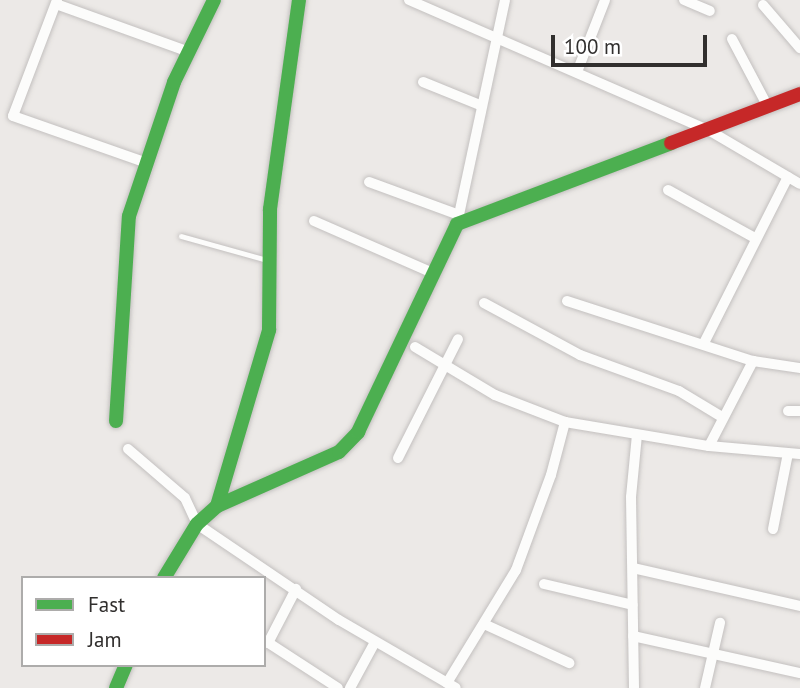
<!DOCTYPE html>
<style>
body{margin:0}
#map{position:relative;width:800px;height:688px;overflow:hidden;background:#ece9e7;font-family:"PT Sans",sans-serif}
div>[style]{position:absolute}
.roads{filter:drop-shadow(0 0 2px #c3c0bf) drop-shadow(0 0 2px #c3c0bf)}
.lane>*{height:5px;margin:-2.5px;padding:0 2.5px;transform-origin:2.5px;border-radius:2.5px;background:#fcfcfb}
.street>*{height:10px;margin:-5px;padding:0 5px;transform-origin:5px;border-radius:5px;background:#fcfcfb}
.fast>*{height:14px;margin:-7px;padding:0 7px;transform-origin:7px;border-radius:7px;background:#4caf50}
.jam>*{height:14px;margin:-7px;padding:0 7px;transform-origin:7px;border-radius:7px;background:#c62828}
span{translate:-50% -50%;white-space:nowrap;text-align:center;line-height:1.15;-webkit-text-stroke:6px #fff;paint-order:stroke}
.legend{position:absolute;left:21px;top:576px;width:245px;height:91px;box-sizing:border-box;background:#fff;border:2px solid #adacab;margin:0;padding:9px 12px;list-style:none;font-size:21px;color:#312f2e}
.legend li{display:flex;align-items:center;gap:14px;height:35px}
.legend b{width:35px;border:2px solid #adacab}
.scale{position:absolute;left:551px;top:35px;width:156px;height:32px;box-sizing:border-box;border:4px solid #312f2e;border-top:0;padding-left:9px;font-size:21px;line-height:24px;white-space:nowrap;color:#312f2e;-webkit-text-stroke:5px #fff;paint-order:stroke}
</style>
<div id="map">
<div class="roads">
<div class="lane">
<i style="left:181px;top:236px;width:89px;rotate:15.6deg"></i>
</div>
<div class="street">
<i style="left:57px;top:0;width:124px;rotate:110.8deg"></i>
<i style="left:13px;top:116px;width:142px;rotate:19.3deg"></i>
<i style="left:409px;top:0;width:328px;rotate:23.5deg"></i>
<i style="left:710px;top:131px;width:104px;rotate:30.5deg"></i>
<i style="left:684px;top:0;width:28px;rotate:23deg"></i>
<i style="left:56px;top:4px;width:141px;rotate:19.8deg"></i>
<i style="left:763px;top:5px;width:57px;rotate:49.3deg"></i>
<i style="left:732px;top:39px;width:75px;rotate:62.1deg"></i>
<i style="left:577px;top:72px;width:77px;rotate:-68.7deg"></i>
<i style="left:423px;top:82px;width:61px;rotate:22deg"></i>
<i style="left:369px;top:182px;width:96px;rotate:20.1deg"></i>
<i style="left:668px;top:190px;width:99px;rotate:28.9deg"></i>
<i style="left:314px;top:221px;width:130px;rotate:23.6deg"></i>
<i style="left:457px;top:224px;width:229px;rotate:-77.9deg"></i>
<i style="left:567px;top:301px;width:195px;rotate:17.9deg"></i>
<i style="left:753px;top:361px;width:48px;rotate:8.5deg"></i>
<i style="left:484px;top:303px;width:109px;rotate:28.4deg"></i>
<i style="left:580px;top:355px;width:105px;rotate:20deg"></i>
<i style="left:679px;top:391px;width:50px;rotate:31.2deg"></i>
<i style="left:704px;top:343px;width:186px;rotate:-63.2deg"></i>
<i style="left:415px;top:347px;width:93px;rotate:31deg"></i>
<i style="left:495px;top:395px;width:75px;rotate:21.1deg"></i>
<i style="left:565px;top:422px;width:146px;rotate:9.5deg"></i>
<i style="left:709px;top:446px;width:91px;rotate:5deg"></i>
<i style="left:788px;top:411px;width:12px"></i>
<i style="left:709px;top:446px;width:96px;rotate:-62.6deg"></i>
<i style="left:128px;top:449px;width:75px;rotate:40.7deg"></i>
<i style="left:185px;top:498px;width:29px;rotate:65deg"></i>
<i style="left:197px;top:524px;width:171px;rotate:34.1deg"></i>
<i style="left:339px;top:620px;width:135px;rotate:30.2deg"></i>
<i style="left:398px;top:458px;width:133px;rotate:-63.2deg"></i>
<i style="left:773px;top:529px;width:77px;rotate:-78.8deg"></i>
<i style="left:633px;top:568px;width:171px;rotate:12.8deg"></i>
<i style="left:544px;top:584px;width:91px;rotate:13.3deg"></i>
<i style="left:484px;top:624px;width:94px;rotate:24.6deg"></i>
<i style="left:633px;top:636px;width:171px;rotate:12.5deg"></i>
<i style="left:264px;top:640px;width:88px;rotate:33deg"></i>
<i style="left:268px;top:643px;width:61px;rotate:-62.6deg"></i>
<i style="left:447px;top:683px;width:132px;rotate:-58.6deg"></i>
<i style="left:516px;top:570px;width:101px;rotate:-69.8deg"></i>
<i style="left:551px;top:475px;width:55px;rotate:-75.2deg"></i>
<i style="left:350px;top:688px;width:52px;rotate:-61.5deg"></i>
<i style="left:634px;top:688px;width:191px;rotate:-90.9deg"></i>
<i style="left:631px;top:497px;width:62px;rotate:-84.5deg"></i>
<i style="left:705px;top:688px;width:67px;rotate:-77deg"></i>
</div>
<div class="fast">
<i style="left:116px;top:421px;width:205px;rotate:-86.4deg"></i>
<i style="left:129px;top:216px;width:141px;rotate:-71.4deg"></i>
<i style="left:174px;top:82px;width:91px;rotate:-64deg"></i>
<i style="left:217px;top:506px;width:184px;rotate:-73.5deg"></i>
<i style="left:269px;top:330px;width:121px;rotate:-89.5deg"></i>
<i style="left:270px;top:209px;width:211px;rotate:-82.1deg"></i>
<i style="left:164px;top:578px;width:63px;rotate:-58.6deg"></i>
<i style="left:197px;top:524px;width:27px;rotate:-42deg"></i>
<i style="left:217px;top:506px;width:133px;rotate:-23.9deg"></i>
<i style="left:339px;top:452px;width:28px;rotate:-46deg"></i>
<i style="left:358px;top:432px;width:230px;rotate:-64.5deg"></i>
<i style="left:457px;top:224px;width:229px;rotate:-20.7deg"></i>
<i style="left:116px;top:688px;width:25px;rotate:-67deg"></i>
</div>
<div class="jam">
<i style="left:671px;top:143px;width:138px;rotate:-20.8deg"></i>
</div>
</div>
<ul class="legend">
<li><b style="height:9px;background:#4caf50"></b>Fast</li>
<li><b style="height:9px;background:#c62828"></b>Jam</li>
</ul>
<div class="scale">100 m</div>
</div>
